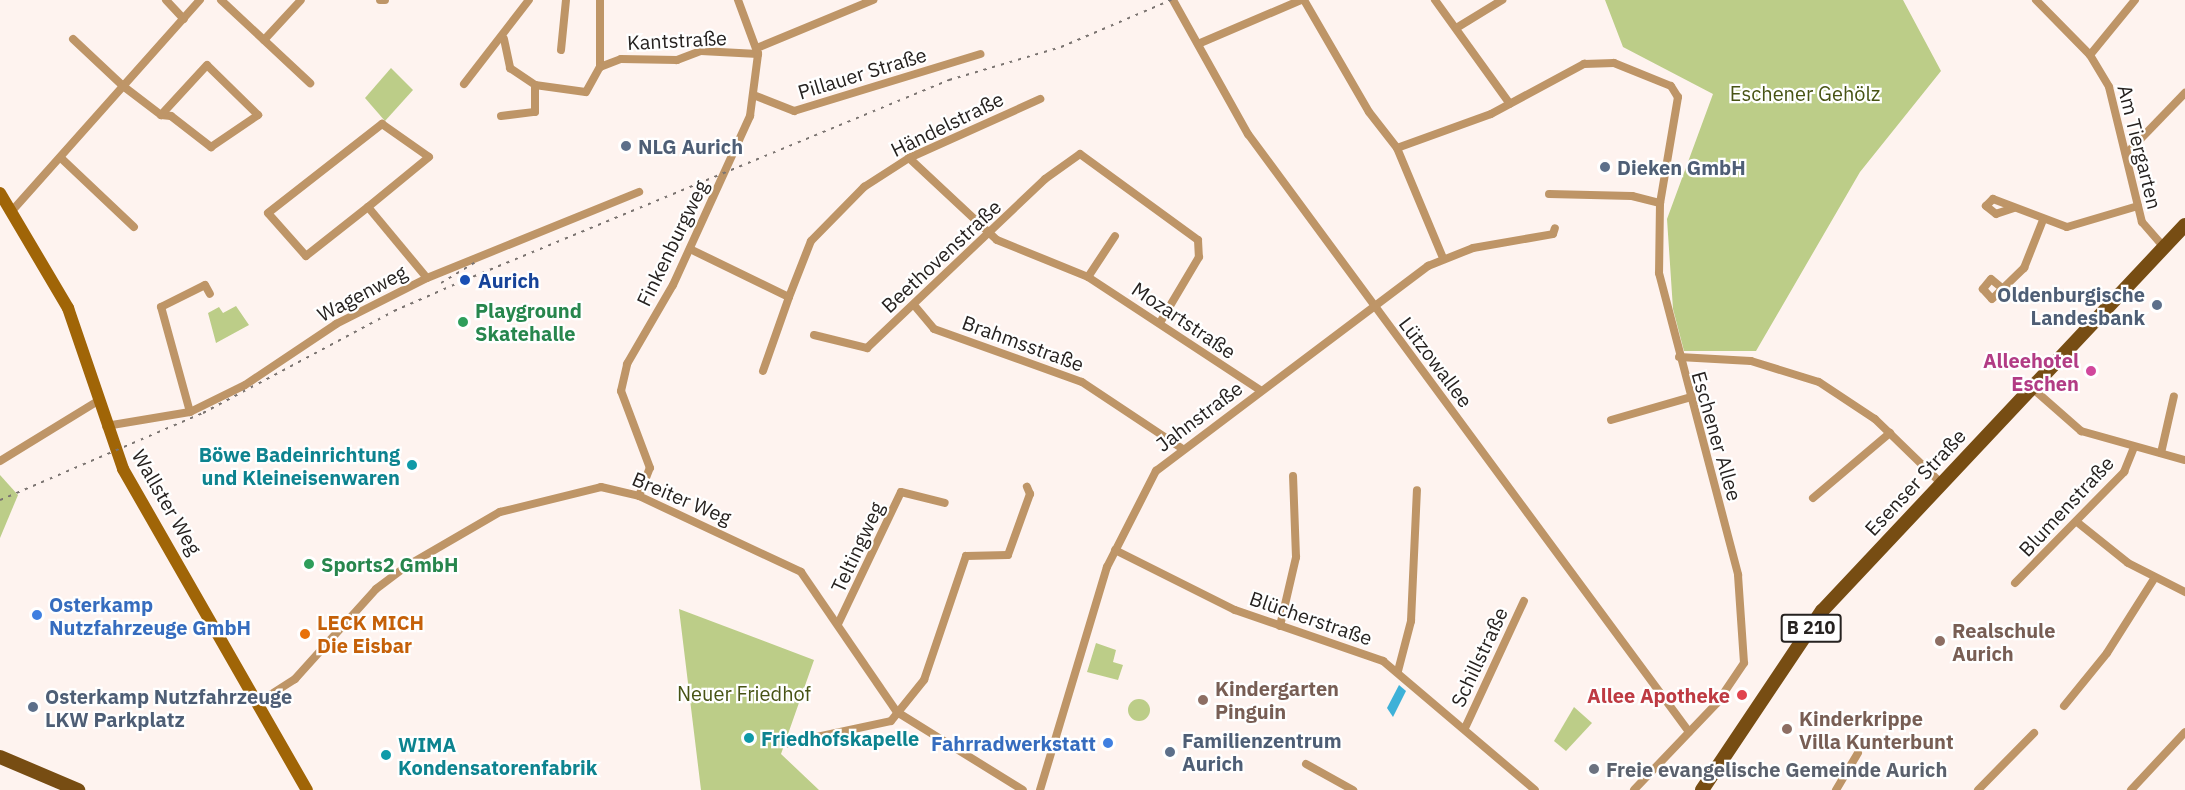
<!DOCTYPE html>
<meta charset="utf-8">
<style>
body{margin:0}
#map{position:relative;width:2185px;height:790px;overflow:hidden;background:#fef3ef;font-family:"IBM Plex Sans",sans-serif}
div>[style]{position:absolute}
.green>*{inset:0;background:#bccd88}
.round{border-radius:50%}
.water>*{inset:0;background:#3eb1d8}
.street>*{height:8px;margin:-4px;padding:0 4px;transform-origin:4px;border-radius:4px;background:#be9567}
.secondary>*{height:12px;margin:-6px;padding:0 6px;transform-origin:6px;border-radius:6px;background:#a06507}
.primary>*{height:14px;margin:-7px;padding:0 7px;transform-origin:7px;border-radius:7px;background:#774d13}
.rail>*{height:2px;margin-top:-1px;transform-origin:0;background:repeating-linear-gradient(90deg,#7b7471 0 3px,transparent 0 9px)}
.dots>*{width:16px;height:16px;translate:-50% -50%;box-sizing:border-box;border:3px solid #fff;border-radius:50%}
span{translate:-50% -50%;white-space:nowrap;text-align:center;line-height:1.15;-webkit-text-stroke:4.5px #fff;paint-order:stroke}
.shield-label span{padding:2px 4px;background:#fff;border:2px solid;border-radius:4px;-webkit-text-stroke-width:0}
.shield-label{font-size:18px;color:#262220;font-weight:700}
.street-label{font-size:20px;color:#262220}
.park-label{font-size:20px;color:#475314}
.service-label{font-size:20px;color:#4e5e75;font-weight:700}
.left{translate:0 -50%;text-align:left}
.right{translate:-100% -50%;text-align:right}
.transit-label{font-size:20px;color:#164399;font-weight:700}
.leisure-label{font-size:20px;color:#27864d;font-weight:700}
.hotel-label{font-size:20px;color:#b23c85;font-weight:700}
.culture-label{font-size:20px;color:#0d838f;font-weight:700}
.shop-label{font-size:20px;color:#366cbe;font-weight:700}
.food-label{font-size:20px;color:#c56008;font-weight:700}
.education-label{font-size:20px;color:#785e54;font-weight:700}
.health-label{font-size:20px;color:#be3a42;font-weight:700}
.worship-label{font-size:20px;color:#5b616d;font-weight:700}
</style>
<div id="map">
<div class="green">
<i style="clip-path:polygon(1605px 0,1903px 0,1941px 71px,1860px 172px,1756px 351px,1684px 351px,1673px 309px,1667px 219px,1713px 94px,1623px 47px)"></i>
<i style="clip-path:polygon(391px 68px,413px 90px,385px 121px,365px 98px)"></i>
<i style="clip-path:polygon(236px 306px,249px 325px,216px 343px,208px 313px,219px 307px,223px 313px)"></i>
<i style="clip-path:polygon(0 475px,18px 495px,0 538px)"></i>
<i style="clip-path:polygon(679px 609px,814px 660px,781px 754px,819px 790px,701px 790px)"></i>
<i style="clip-path:polygon(1096px 643px,1116px 650px,1113px 662px,1123px 665px,1118px 680px,1087px 672px)"></i>
<i class="round" style="left:1128px;top:699px;width:22px;height:22px"></i>
<i style="clip-path:polygon(1574px 707px,1592px 723px,1566px 751px,1554px 741px)"></i>
</div>
<div class="water">
<i style="clip-path:polygon(1399px 685px,1406px 691px,1393px 717px,1387px 708px)"></i>
</div>
<div class="street">
<i style="left:166px;top:0;width:26px;rotate:47deg"></i>
<i style="left:221px;top:0;width:122px;rotate:43deg"></i>
<i style="left:380px;top:0;width:5px"></i>
<i style="left:600px;top:0;width:67px;rotate:90deg"></i>
<i style="left:600px;top:67px;width:22px;rotate:-21deg"></i>
<i style="left:621px;top:59px;width:56px;rotate:1deg"></i>
<i style="left:677px;top:60px;width:26px;rotate:-21deg"></i>
<i style="left:701px;top:51px;width:57px;rotate:3deg"></i>
<i style="left:1173px;top:0;width:154px;rotate:60.8deg"></i>
<i style="left:1248px;top:134px;width:743px;rotate:53.59deg"></i>
<i style="left:1304px;top:0;width:129px;rotate:59.9deg"></i>
<i style="left:1369px;top:112px;width:46px;rotate:52.1deg"></i>
<i style="left:1397px;top:148px;width:119px;rotate:67.3deg"></i>
<i style="left:1435px;top:0;width:128px;rotate:54.2deg"></i>
<i style="left:2036px;top:0;width:77px;rotate:45.5deg"></i>
<i style="left:2090px;top:55px;width:37px;rotate:59deg"></i>
<i style="left:2109px;top:87px;width:139px;rotate:76.3deg"></i>
<i style="left:2142px;top:222px;width:33px;rotate:49deg"></i>
<i style="left:1458px;top:27px;width:52px;rotate:-31.5deg"></i>
<i style="left:73px;top:39px;width:69px;rotate:43.2deg"></i>
<i style="left:123px;top:86px;width:48px;rotate:37.3deg"></i>
<i style="left:161px;top:115px;width:10px;rotate:6deg"></i>
<i style="left:171px;top:116px;width:51px;rotate:37.8deg"></i>
<i style="left:211px;top:147px;width:57px;rotate:-34.2deg"></i>
<i style="left:258px;top:115px;width:71px;rotate:-135.6deg"></i>
<i style="left:207px;top:65px;width:68px;rotate:132.6deg"></i>
<i style="left:504px;top:39px;width:30px;rotate:78deg"></i>
<i style="left:510px;top:68px;width:30px;rotate:34deg"></i>
<i style="left:535px;top:85px;width:51px;rotate:7.8deg"></i>
<i style="left:586px;top:92px;width:29px;rotate:-61deg"></i>
<i style="left:264px;top:40px;width:54px;rotate:-47.2deg"></i>
<i style="left:1198px;top:44px;width:112px;rotate:-23.1deg"></i>
<i style="left:757px;top:48px;width:126px;rotate:-22.5deg"></i>
<i style="left:561px;top:50px;width:50px;rotate:-84.3deg"></i>
<i style="left:2090px;top:55px;width:71px;rotate:-50.7deg"></i>
<i style="left:464px;top:84px;width:106px;rotate:-52.3deg"></i>
<i style="left:756px;top:96px;width:41px;rotate:21.5deg"></i>
<i style="left:794px;top:111px;width:195px;rotate:-17deg"></i>
<i style="left:501px;top:116px;width:34px;rotate:-7deg"></i>
<i style="left:535px;top:112px;width:27px;rotate:-90deg"></i>
<i style="left:1397px;top:148px;width:100px;rotate:-19.9deg"></i>
<i style="left:1491px;top:114px;width:106px;rotate:-28.3deg"></i>
<i style="left:1584px;top:64px;width:30px;rotate:-2deg"></i>
<i style="left:1614px;top:63px;width:61px;rotate:22deg"></i>
<i style="left:1671px;top:86px;width:13px;rotate:58deg"></i>
<i style="left:1678px;top:97px;width:108px;rotate:99.6deg"></i>
<i style="left:1660px;top:203px;width:70px;rotate:90.8deg"></i>
<i style="left:1659px;top:273px;width:312px;rotate:75.3deg"></i>
<i style="left:1738px;top:575px;width:88px;rotate:86.1deg"></i>
<i style="left:1744px;top:663px;width:48px;rotate:124deg"></i>
<i style="left:1717px;top:703px;width:120px;rotate:133.7deg"></i>
<i style="left:2126px;top:154px;width:85px;rotate:-46deg"></i>
<i style="left:909px;top:158px;width:120px;rotate:43deg"></i>
<i style="left:997px;top:240px;width:98px;rotate:22.1deg"></i>
<i style="left:1088px;top:277px;width:206px;rotate:33.3deg"></i>
<i style="left:62px;top:159px;width:99px;rotate:43.4deg"></i>
<i style="left:1549px;top:194px;width:83px;rotate:1.4deg"></i>
<i style="left:1632px;top:196px;width:29px;rotate:14deg"></i>
<i style="left:368px;top:207px;width:79px;rotate:141.7deg"></i>
<i style="left:306px;top:256px;width:57px;rotate:-131.5deg"></i>
<i style="left:268px;top:213px;width:145px;rotate:-38deg"></i>
<i style="left:382px;top:124px;width:57px;rotate:35.1deg"></i>
<i style="left:429px;top:157px;width:79px;rotate:140.7deg"></i>
<i style="left:368px;top:207px;width:92px;rotate:50.3deg"></i>
<i style="left:2014px;top:208px;width:19px;rotate:162deg"></i>
<i style="left:1996px;top:214px;width:13px;rotate:-141deg"></i>
<i style="left:1986px;top:206px;width:10px;rotate:-45deg"></i>
<i style="left:1993px;top:199px;width:79px;rotate:20.7deg"></i>
<i style="left:2067px;top:227px;width:74px;rotate:-16.5deg"></i>
<i style="left:11px;top:212px;width:284px;rotate:-48.3deg"></i>
<i style="left:690px;top:249px;width:110px;rotate:25.9deg"></i>
<i style="left:789px;top:297px;width:60px;rotate:-68.6deg"></i>
<i style="left:811px;top:241px;width:76px;rotate:-45.5deg"></i>
<i style="left:864px;top:187px;width:54px;rotate:-32.8deg"></i>
<i style="left:909px;top:158px;width:144px;rotate:-24.2deg"></i>
<i style="left:1088px;top:277px;width:49px;rotate:-56.6deg"></i>
<i style="left:2002px;top:288px;width:14px;rotate:-141deg"></i>
<i style="left:1991px;top:279px;width:13px;rotate:129deg"></i>
<i style="left:1983px;top:289px;width:13px;rotate:48deg"></i>
<i style="left:1992px;top:299px;width:45px;rotate:-44.1deg"></i>
<i style="left:2024px;top:268px;width:52px;rotate:-68.4deg"></i>
<i style="left:914px;top:305px;width:31px;rotate:50deg"></i>
<i style="left:934px;top:329px;width:157px;rotate:19.7deg"></i>
<i style="left:1082px;top:382px;width:121px;rotate:33.6deg"></i>
<i style="left:814px;top:335px;width:55px;rotate:13.8deg"></i>
<i style="left:867px;top:348px;width:245px;rotate:-43.5deg"></i>
<i style="left:1045px;top:179px;width:43px;rotate:-35.5deg"></i>
<i style="left:1080px;top:154px;width:146px;rotate:36.1deg"></i>
<i style="left:1198px;top:240px;width:17px;rotate:87deg"></i>
<i style="left:1199px;top:257px;width:74px;rotate:120.7deg"></i>
<i style="left:1679px;top:357px;width:72px;rotate:3.2deg"></i>
<i style="left:1751px;top:361px;width:71px;rotate:17.2deg"></i>
<i style="left:1819px;top:382px;width:67px;rotate:33.5deg"></i>
<i style="left:1875px;top:419px;width:92px;rotate:44.1deg"></i>
<i style="left:763px;top:371px;width:78px;rotate:-70.6deg"></i>
<i style="left:2031px;top:387px;width:67px;rotate:41.3deg"></i>
<i style="left:2081px;top:431px;width:108px;rotate:15.6deg"></i>
<i style="left:190px;top:412px;width:109px;rotate:-105.4deg"></i>
<i style="left:161px;top:307px;width:49px;rotate:-26.6deg"></i>
<i style="left:205px;top:285px;width:10px;rotate:61deg"></i>
<i style="left:1611px;top:420px;width:83px;rotate:-16deg"></i>
<i style="left:106px;top:426px;width:85px;rotate:-9.5deg"></i>
<i style="left:190px;top:412px;width:61px;rotate:-26.1deg"></i>
<i style="left:245px;top:385px;width:110px;rotate:-33.8deg"></i>
<i style="left:336px;top:324px;width:102px;rotate:-26.8deg"></i>
<i style="left:427px;top:278px;width:229px;rotate:-22.1deg"></i>
<i style="left:2161px;top:453px;width:58px;rotate:-77.2deg"></i>
<i style="left:0;top:461px;width:115px;rotate:-31.5deg"></i>
<i style="left:639px;top:496px;width:30px;rotate:-69deg"></i>
<i style="left:650px;top:468px;width:82px;rotate:-110.6deg"></i>
<i style="left:621px;top:391px;width:28px;rotate:-77deg"></i>
<i style="left:627px;top:364px;width:91px;rotate:-59.8deg"></i>
<i style="left:673px;top:285px;width:186px;rotate:-65.5deg"></i>
<i style="left:750px;top:116px;width:63px;rotate:-82.6deg"></i>
<i style="left:758px;top:54px;width:58px;rotate:-110.3deg"></i>
<i style="left:1813px;top:498px;width:101px;rotate:-40.2deg"></i>
<i style="left:2077px;top:522px;width:65px;rotate:38.8deg"></i>
<i style="left:2128px;top:563px;width:64px;rotate:27deg"></i>
<i style="left:1115px;top:550px;width:134px;rotate:26.6deg"></i>
<i style="left:1235px;top:610px;width:157px;rotate:19deg"></i>
<i style="left:1383px;top:661px;width:199px;rotate:40.3deg"></i>
<i style="left:2015px;top:583px;width:156px;rotate:-45.5deg"></i>
<i style="left:2124px;top:472px;width:27px;rotate:-68deg"></i>
<i style="left:838px;top:624px;width:146px;rotate:-64.5deg"></i>
<i style="left:901px;top:492px;width:45px;rotate:14deg"></i>
<i style="left:1280px;top:626px;width:71px;rotate:-76.9deg"></i>
<i style="left:1296px;top:557px;width:81px;rotate:-92.1deg"></i>
<i style="left:1398px;top:671px;width:52px;rotate:-75.4deg"></i>
<i style="left:1411px;top:621px;width:131px;rotate:-87.4deg"></i>
<i style="left:259px;top:702px;width:43px;rotate:-32.6deg"></i>
<i style="left:295px;top:679px;width:121px;rotate:-48deg"></i>
<i style="left:376px;top:589px;width:36px;rotate:-37deg"></i>
<i style="left:405px;top:567px;width:110px;rotate:-30.1deg"></i>
<i style="left:500px;top:512px;width:104px;rotate:-13.9deg"></i>
<i style="left:601px;top:487px;width:39px;rotate:13deg"></i>
<i style="left:639px;top:496px;width:179px;rotate:25.1deg"></i>
<i style="left:801px;top:572px;width:170px;rotate:55.6deg"></i>
<i style="left:897px;top:712px;width:148px;rotate:31.8deg"></i>
<i style="left:2064px;top:706px;width:68px;rotate:-50.9deg"></i>
<i style="left:2107px;top:653px;width:88px;rotate:-57.6deg"></i>
<i style="left:1465px;top:728px;width:140px;rotate:-65.1deg"></i>
<i style="left:784px;top:744px;width:109px;rotate:-12.1deg"></i>
<i style="left:891px;top:721px;width:53px;rotate:-51.2deg"></i>
<i style="left:924px;top:680px;width:131px;rotate:-71.3deg"></i>
<i style="left:966px;top:556px;width:42px;rotate:-1.4deg"></i>
<i style="left:1008px;top:555px;width:65px;rotate:-70.2deg"></i>
<i style="left:1030px;top:494px;width:8px;rotate:-113deg"></i>
<i style="left:1306px;top:764px;width:54px;rotate:29deg"></i>
<i style="left:1040px;top:790px;width:233px;rotate:-73.3deg"></i>
<i style="left:1107px;top:567px;width:108px;rotate:-63deg"></i>
<i style="left:1156px;top:471px;width:341px;rotate:-37deg"></i>
<i style="left:1428px;top:266px;width:48px;rotate:-21.8deg"></i>
<i style="left:1473px;top:248px;width:81px;rotate:-9.9deg"></i>
<i style="left:1553px;top:234px;width:6px;rotate:-72deg"></i>
<i style="left:1836px;top:790px;width:43px;rotate:-59.3deg"></i>
<i style="left:1978px;top:790px;width:80px;rotate:-45.5deg"></i>
<i style="left:2131px;top:790px;width:79px;rotate:-47deg"></i>
</div>
<div class="secondary">
<i style="left:0;top:193px;width:134px;rotate:59.4deg"></i>
<i style="left:68px;top:308px;width:170px;rotate:71.1deg"></i>
<i style="left:123px;top:469px;width:370px;rotate:60.2deg"></i>
</div>
<div class="primary">
<i style="left:0;top:757px;width:85px;rotate:22.9deg"></i>
<i style="left:1702px;top:790px;width:216px;rotate:-56.2deg"></i>
<i style="left:1822px;top:611px;width:530px;rotate:-46.76deg"></i>
</div>
<div class="rail">
<i style="left:441px;top:283px;width:44px;rotate:-31.2deg"></i>
<i style="left:0;top:500px;width:221px;rotate:-23.2deg"></i>
<i style="left:203px;top:413px;width:217px;rotate:-28.1deg"></i>
<i style="left:394px;top:311px;width:77px;rotate:-23.6deg"></i>
<i style="left:465px;top:280px;width:524px;rotate:-22.45deg"></i>
<i style="left:949px;top:80px;width:117px;rotate:-16.4deg"></i>
<i style="left:1061px;top:47px;width:120px;rotate:-23.1deg"></i>
</div>
<div class="dots">
<i style="left:626px;top:146px;background:#5c6f8a"></i>
<i style="left:1605px;top:167px;background:#5c6f8a"></i>
<i style="left:465px;top:280px;background:#1a4fb4"></i>
<i style="left:2157px;top:305px;background:#5c6f8a"></i>
<i style="left:463px;top:322px;background:#2e9e5b"></i>
<i style="left:2091px;top:371px;background:#d1479c"></i>
<i style="left:412px;top:465px;background:#0f9aa8"></i>
<i style="left:309px;top:564px;background:#2e9e5b"></i>
<i style="left:37px;top:615px;background:#3f7fe0"></i>
<i style="left:305px;top:634px;background:#e8710a"></i>
<i style="left:1940px;top:641px;background:#8d6e63"></i>
<i style="left:1742px;top:695px;background:#e0444e"></i>
<i style="left:1203px;top:700px;background:#8d6e63"></i>
<i style="left:33px;top:707px;background:#5c6f8a"></i>
<i style="left:1787px;top:729px;background:#8d6e63"></i>
<i style="left:749px;top:738px;background:#0f9aa8"></i>
<i style="left:1108px;top:743px;background:#3f7fe0"></i>
<i style="left:1170px;top:752px;background:#5c6f8a"></i>
<i style="left:386px;top:755px;background:#0f9aa8"></i>
<i style="left:1594px;top:769px;background:#6b7280"></i>
</div>
<div class="shield-label">
<span style="left:1811px;top:628px">B 210</span>
</div>
<div class="street-label">
<span style="left:677px;top:40px;rotate:-3deg">Kantstraße</span>
<span style="left:862px;top:73px;rotate:-17deg">Pillauer Straße</span>
<span style="left:947px;top:124px;rotate:-26deg">Händelstraße</span>
<span style="left:2140px;top:147px;rotate:76deg">Am Tiergarten</span>
<span style="left:672px;top:243px;rotate:-64deg">Finkenburgweg</span>
<span style="left:941px;top:256px;rotate:-43deg">Beethovenstraße</span>
<span style="left:362px;top:293px;rotate:-28deg">Wagenweg</span>
<span style="left:1184px;top:320px;rotate:34deg">Mozartstraße</span>
<span style="left:1023px;top:343px;rotate:20deg">Brahmsstraße</span>
<span style="left:1436px;top:362px;rotate:53deg">Lützowallee</span>
<span style="left:1199px;top:416px;rotate:-37deg">Jahnstraße</span>
<span style="left:1717px;top:436px;rotate:74deg">Eschener Allee</span>
<span style="left:1915px;top:482px;rotate:-47deg">Esenser Straße</span>
<span style="left:682px;top:498px;rotate:23deg">Breiter Weg</span>
<span style="left:167px;top:502px;rotate:60deg">Wallster Weg</span>
<span style="left:2066px;top:506px;rotate:-47deg">Blumenstraße</span>
<span style="left:857px;top:547px;rotate:-65deg">Teltingweg</span>
<span style="left:1311px;top:618px;rotate:19deg">Blücherstraße</span>
<span style="left:1479px;top:657px;rotate:-65deg">Schillstraße</span>
</div>
<div class="park-label">
<span style="left:1805px;top:93px">Eschener Gehölz</span>
<span style="left:744px;top:693px">Neuer Friedhof</span>
</div>
<div class="service-label">
<span class="left" style="left:638px;top:146px">NLG Aurich</span>
<span class="left" style="left:1617px;top:167px">Dieken GmbH</span>
<span class="right" style="left:2145px;top:306px">Oldenburgische<br>Landesbank</span>
<span class="left" style="left:45px;top:708px">Osterkamp Nutzfahrzeuge<br>LKW Parkplatz</span>
<span class="left" style="left:1182px;top:752px">Familienzentrum<br>Aurich</span>
</div>
<div class="transit-label">
<span class="left" style="left:478px;top:280px">Aurich</span>
</div>
<div class="leisure-label">
<span class="left" style="left:475px;top:322px">Playground<br>Skatehalle</span>
<span class="left" style="left:321px;top:564px">Sports2 GmbH</span>
</div>
<div class="hotel-label">
<span class="right" style="left:2079px;top:372px">Alleehotel<br>Eschen</span>
</div>
<div class="culture-label">
<span class="right" style="left:400px;top:466px">Böwe Badeinrichtung<br>und Kleineisenwaren</span>
<span class="left" style="left:761px;top:738px">Friedhofskapelle</span>
<span class="left" style="left:398px;top:756px">WIMA<br>Kondensatorenfabrik</span>
</div>
<div class="shop-label">
<span class="left" style="left:49px;top:616px">Osterkamp<br>Nutzfahrzeuge GmbH</span>
<span class="right" style="left:1096px;top:743px">Fahrradwerkstatt</span>
</div>
<div class="food-label">
<span class="left" style="left:317px;top:634px">LECK MICH<br>Die Eisbar</span>
</div>
<div class="education-label">
<span class="left" style="left:1952px;top:642px">Realschule<br>Aurich</span>
<span class="left" style="left:1215px;top:700px">Kindergarten<br>Pinguin</span>
<span class="left" style="left:1799px;top:730px">Kinderkrippe<br>Villa Kunterbunt</span>
</div>
<div class="health-label">
<span class="right" style="left:1730px;top:695px">Allee Apotheke</span>
</div>
<div class="worship-label">
<span class="left" style="left:1606px;top:769px">Freie evangelische Gemeinde Aurich</span>
</div>
</div>
